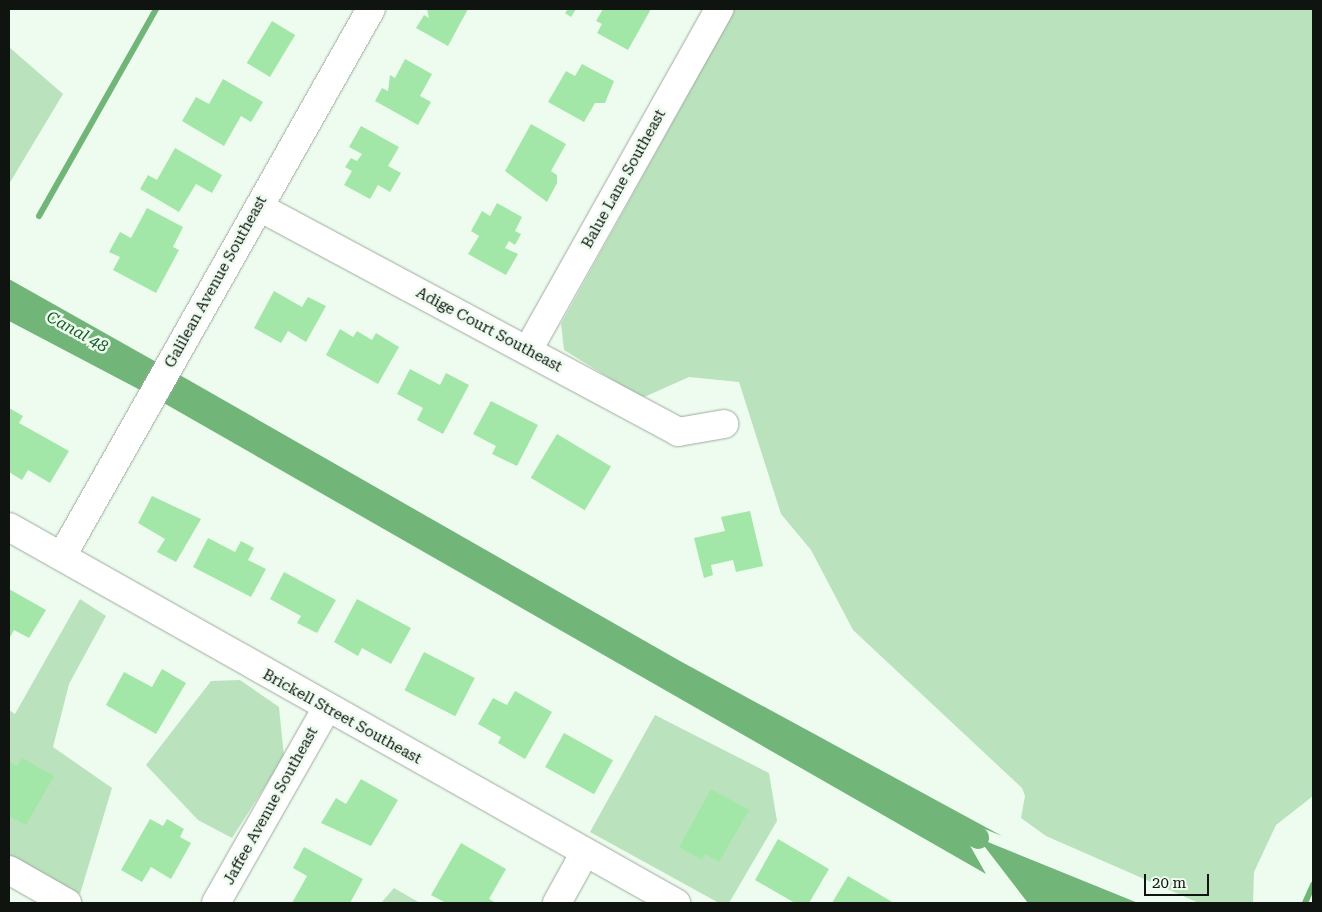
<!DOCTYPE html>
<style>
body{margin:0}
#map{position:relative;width:1322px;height:912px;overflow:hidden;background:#eefbef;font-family:"Roboto Serif",serif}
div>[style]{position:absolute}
.green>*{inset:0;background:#bae3bd}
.water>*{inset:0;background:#72b579}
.stream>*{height:6px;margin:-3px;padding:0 3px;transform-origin:3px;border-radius:3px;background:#72b579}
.canal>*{height:22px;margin:-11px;padding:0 11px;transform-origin:11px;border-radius:11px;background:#72b579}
.building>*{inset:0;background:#a2e7a8;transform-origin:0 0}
.roads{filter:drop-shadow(0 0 1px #9eaa9e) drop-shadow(0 0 1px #9eaa9e)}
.minor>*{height:28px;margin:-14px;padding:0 14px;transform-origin:14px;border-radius:14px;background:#fff}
span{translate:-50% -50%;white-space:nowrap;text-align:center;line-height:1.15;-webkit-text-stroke:5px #eefbef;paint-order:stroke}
.street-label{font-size:15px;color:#0f1410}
.water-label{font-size:16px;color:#155d24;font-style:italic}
.frame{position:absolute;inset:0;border:10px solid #0f1410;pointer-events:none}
.scale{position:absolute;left:1144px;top:874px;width:65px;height:22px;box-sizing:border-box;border:2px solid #0f1410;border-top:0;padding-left:6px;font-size:15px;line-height:18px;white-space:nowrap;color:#0f1410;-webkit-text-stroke:4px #eefbef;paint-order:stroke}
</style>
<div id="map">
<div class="green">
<i style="clip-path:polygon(735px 9px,1313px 9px,1313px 796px,1276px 825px,1254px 872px,1253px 903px,1199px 903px,1046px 836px,1021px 818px,1025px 796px,1022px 788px,853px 630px,811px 550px,781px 514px,739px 382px,689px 377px,642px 398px,564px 350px,561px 324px)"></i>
<i style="clip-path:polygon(9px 47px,63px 94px,9px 184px)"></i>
<i style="clip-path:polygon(80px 599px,106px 616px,69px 684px,53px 747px,112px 788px,80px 894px,9px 855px,9px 710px,15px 714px)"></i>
<i style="clip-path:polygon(240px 680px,279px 707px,284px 757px,232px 838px,198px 820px,146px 765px,211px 681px)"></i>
<i style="clip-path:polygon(655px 715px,769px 773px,777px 821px,729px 903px,719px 903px,590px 832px)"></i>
<i style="clip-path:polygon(394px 888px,420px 903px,381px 903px)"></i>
</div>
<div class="water">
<i style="clip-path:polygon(9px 279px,158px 363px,142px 391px,9px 321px)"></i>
<i style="clip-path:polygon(178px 374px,680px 661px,1002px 836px,982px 828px,970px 832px,968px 842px,986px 874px,162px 402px)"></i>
<i style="clip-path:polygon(978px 838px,1138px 903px,1028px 903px)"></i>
</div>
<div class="stream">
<i style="left:39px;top:216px;width:238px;rotate:-60.5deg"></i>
<i style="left:1305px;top:903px;width:20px;rotate:-66deg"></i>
</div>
<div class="canal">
<i style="left:944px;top:819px;width:39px;rotate:29deg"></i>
</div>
<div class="building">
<i style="clip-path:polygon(427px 9px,468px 9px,448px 46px,416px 28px,424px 15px,429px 18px)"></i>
<i style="clip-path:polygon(568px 9px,576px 9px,571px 17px,565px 13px)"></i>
<i style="clip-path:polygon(603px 9px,651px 9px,628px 50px,597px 33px,602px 24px,596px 21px)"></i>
<i style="left:272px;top:21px;width:27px;height:49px;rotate:31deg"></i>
<i style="clip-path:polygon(405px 59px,432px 74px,420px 96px,431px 102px,418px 125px,375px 101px,382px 88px,388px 91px,390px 75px,395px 78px)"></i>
<i style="clip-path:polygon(582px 64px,614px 81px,605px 103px,595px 103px,584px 122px,548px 102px,566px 71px,575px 76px)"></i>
<i style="clip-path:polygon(223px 79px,263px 102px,251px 122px,241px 116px,224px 146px,182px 121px,196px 97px,209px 104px)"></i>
<i style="clip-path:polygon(531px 124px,566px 144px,551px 171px,557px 175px,557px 183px,547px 202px,505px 171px)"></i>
<i style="clip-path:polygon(361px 126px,399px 147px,388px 166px,401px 173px,390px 192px,378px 185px,370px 199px,344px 185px,352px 171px,345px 167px,351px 158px,357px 161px,362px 154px,349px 147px)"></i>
<i style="clip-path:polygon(175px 148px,222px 175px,212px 193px,196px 184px,179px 212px,140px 189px,148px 175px,157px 180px)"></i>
<i style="clip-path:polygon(497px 203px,522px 217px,515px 231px,521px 234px,515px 245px,509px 241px,505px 248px,518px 254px,506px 275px,468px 254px,479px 236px,471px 231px,482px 211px,490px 216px)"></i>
<i style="clip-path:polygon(147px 208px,183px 227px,173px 247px,179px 250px,156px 293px,113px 270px,120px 257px,109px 252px,120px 232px,131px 238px)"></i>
<i style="clip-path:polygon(274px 291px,302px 307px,308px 297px,326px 306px,306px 342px,288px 331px,281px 343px,254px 328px)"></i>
<i style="clip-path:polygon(340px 329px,353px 337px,357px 331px,372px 340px,376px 333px,399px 347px,378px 384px,326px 355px)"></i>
<i style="clip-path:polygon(410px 369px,440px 385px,446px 373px,469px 385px,443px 434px,417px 420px,423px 408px,397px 394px)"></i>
<i style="clip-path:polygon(491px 401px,538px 425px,517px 466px,492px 454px,496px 446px,473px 434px)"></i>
<i style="clip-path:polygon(9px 408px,23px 416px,19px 423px,69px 451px,50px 483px,28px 470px,22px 480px,9px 472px)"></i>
<i style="left:557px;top:434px;width:63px;height:51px;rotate:31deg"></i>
<i style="clip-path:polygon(152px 496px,201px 519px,176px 562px,157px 552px,165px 539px,138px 523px)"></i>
<i style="clip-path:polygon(750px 511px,763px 566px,736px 572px,733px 560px,711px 565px,713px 575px,704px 578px,694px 538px,725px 531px,721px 517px)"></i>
<i style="clip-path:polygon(208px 538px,235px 552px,241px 541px,254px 548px,248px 560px,266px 569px,251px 597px,193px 567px)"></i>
<i style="clip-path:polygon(284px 572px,336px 600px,317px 633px,297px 623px,301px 616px,270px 599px)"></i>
<i style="clip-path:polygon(9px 589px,46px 610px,29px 638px,14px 630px,9px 639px)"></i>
<i style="clip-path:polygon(357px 599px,411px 628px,391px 664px,362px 648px,358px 656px,334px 642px)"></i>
<i style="left:424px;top:652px;width:57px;height:43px;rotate:27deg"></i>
<i style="clip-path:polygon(162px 669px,186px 683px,156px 734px,106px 705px,124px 672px,152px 687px)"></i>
<i style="clip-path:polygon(515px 691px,552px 712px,525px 759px,498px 743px,501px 737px,478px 724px,493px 698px,507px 705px)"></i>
<i style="left:564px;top:733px;width:56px;height:39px;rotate:29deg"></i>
<i style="clip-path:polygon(22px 758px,54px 776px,26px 825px,9px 816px,9px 761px,17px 766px)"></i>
<i style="clip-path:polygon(361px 779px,398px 800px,371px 846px,321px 823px,336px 798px,346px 804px)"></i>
<i style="clip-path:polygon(711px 789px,749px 810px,719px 862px,705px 854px,702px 860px,679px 847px)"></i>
<i style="clip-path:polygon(150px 819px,163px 826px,167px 819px,184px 829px,180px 837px,191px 843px,171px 879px,151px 867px,142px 882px,121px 870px)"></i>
<i style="clip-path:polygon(778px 839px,829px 869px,809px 903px,795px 903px,755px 880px)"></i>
<i style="clip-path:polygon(461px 843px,506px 869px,489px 899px,496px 903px,446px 903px,431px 895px)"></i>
<i style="clip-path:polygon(304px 847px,363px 879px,350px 903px,292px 903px,307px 876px,293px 868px)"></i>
<i style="clip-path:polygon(848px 876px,894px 903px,832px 903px)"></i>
</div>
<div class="roads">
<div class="minor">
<i style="left:259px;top:207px;width:476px;rotate:28.2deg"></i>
<i style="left:678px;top:432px;width:47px;rotate:-9.9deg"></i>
<i style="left:528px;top:350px;width:391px;rotate:-60.7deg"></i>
<i style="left:9px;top:527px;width:766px;rotate:29.41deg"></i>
<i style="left:62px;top:556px;width:628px;rotate:-60.54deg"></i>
<i style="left:9px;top:870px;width:67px;rotate:29.6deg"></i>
<i style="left:216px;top:903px;width:223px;rotate:-60.4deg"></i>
<i style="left:557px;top:903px;width:58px;rotate:-61.2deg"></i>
</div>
</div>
<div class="street-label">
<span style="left:624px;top:179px;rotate:-61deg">Balue Lane Southeast</span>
<span style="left:216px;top:282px;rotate:-61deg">Galilean Avenue Southeast</span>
<span style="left:489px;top:330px;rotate:28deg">Adige Court Southeast</span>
<span style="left:342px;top:717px;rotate:29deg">Brickell Street Southeast</span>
<span style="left:271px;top:806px;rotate:-61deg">Jaffee Avenue Southeast</span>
</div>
<div class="water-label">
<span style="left:77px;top:332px;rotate:29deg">Canal 48</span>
</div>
<div class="frame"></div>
<div class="scale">20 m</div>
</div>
